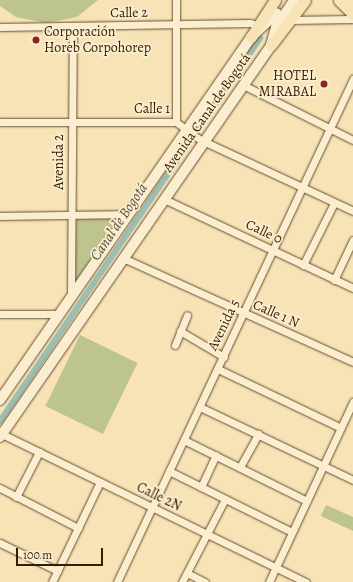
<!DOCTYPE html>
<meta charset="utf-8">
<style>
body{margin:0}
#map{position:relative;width:353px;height:582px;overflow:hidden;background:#f7e3b6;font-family:Alegreya,serif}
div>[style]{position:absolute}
.green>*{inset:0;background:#bdc48e;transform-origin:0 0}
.canal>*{height:6px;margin:-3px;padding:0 3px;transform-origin:3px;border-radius:3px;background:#9ebdb3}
.roads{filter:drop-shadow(0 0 1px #664e2e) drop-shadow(0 0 1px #664e2e)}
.street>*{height:7px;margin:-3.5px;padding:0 3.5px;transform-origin:3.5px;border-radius:3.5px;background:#faedd0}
.secondary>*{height:10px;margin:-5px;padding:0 5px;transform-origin:5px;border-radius:5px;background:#faedd0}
.primary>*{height:11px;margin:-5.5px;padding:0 5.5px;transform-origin:5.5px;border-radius:5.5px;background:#f7e3b6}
.dots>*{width:11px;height:11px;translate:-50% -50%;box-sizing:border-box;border:2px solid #faedd0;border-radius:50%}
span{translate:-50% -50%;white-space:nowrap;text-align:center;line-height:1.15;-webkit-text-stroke:3.5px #faedd0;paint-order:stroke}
.street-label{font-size:14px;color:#351d00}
.poi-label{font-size:14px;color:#351d00}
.left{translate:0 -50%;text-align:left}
.right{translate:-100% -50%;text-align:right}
.water-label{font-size:15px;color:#544d36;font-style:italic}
.scale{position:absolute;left:16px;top:548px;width:87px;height:18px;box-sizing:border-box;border:2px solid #351d00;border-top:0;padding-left:5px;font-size:12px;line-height:14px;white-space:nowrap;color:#351d00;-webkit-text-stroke:3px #faedd0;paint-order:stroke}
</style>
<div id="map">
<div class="green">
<i style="clip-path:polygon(0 0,98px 0,77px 17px,46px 23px,16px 17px,0 6px)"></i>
<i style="clip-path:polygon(72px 217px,117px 218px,72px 287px)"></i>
<i style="left:80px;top:335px;width:64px;height:79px;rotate:26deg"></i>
<i style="clip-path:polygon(326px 505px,353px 517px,353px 531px,321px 516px)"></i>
</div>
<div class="canal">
<i style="left:0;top:421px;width:463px;rotate:-55.8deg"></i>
</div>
<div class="roads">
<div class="street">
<i style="left:289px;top:20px;width:64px;rotate:-0.9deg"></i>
<i style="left:0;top:27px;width:250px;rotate:-0.9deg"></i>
<i style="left:250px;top:23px;width:9px;rotate:18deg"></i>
<i style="left:243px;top:85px;width:123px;rotate:26.6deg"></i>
<i style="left:0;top:122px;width:176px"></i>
<i style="left:176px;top:122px;width:31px;rotate:36deg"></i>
<i style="left:201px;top:140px;width:168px;rotate:25deg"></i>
<i style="left:176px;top:122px;width:122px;rotate:-90deg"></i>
<i style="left:164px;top:199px;width:209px;rotate:25.2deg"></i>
<i style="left:0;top:216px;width:129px;rotate:-0.9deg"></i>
<i style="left:123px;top:258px;width:252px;rotate:24.3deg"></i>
<i style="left:303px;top:265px;width:69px;rotate:-63.4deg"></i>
<i style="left:334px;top:280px;width:44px;rotate:-64.6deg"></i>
<i style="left:71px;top:297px;width:271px;rotate:-89.6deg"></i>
<i style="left:0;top:314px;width:59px"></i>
<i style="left:180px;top:331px;width:51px;rotate:30.6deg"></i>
<i style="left:175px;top:345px;width:32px;rotate:-68deg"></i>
<i style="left:218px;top:369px;width:136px;rotate:25.6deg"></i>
<i style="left:200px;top:407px;width:170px;rotate:25.5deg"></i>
<i style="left:2px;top:434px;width:338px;rotate:26deg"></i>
<i style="left:184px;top:440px;width:137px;rotate:26.4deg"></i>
<i style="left:240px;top:467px;width:38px;rotate:-61deg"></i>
<i style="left:169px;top:471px;width:137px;rotate:26.4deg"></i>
<i style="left:201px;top:487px;width:35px;rotate:-65deg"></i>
<i style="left:0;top:488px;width:88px;rotate:27.1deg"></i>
<i style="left:16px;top:497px;width:51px;rotate:-62.9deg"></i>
<i style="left:0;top:543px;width:64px;rotate:25.8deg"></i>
<i style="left:187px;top:573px;width:20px;rotate:27deg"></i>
<i style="left:52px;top:582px;width:111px;rotate:-64.4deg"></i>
<i style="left:117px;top:582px;width:556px;rotate:-64.86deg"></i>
<i style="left:182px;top:582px;width:93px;rotate:-62.6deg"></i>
<i style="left:269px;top:582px;width:199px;rotate:-65deg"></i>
</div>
<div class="secondary">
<i style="left:0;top:400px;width:441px;rotate:-55.3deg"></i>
<i style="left:251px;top:37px;width:35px;rotate:-43deg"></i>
<i style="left:0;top:437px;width:477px;rotate:-55.3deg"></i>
<i style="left:271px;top:45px;width:19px;rotate:-74deg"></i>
<i style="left:276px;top:27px;width:32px;rotate:-56deg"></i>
</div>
<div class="primary">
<i style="left:339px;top:0;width:20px;rotate:45deg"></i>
<i style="left:351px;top:0;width:3px;rotate:45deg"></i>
<i style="left:251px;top:37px;width:44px;rotate:-57deg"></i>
<i style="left:271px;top:45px;width:56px;rotate:-52.9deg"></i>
</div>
</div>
<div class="dots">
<i style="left:36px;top:40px;background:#8f2418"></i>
<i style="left:324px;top:84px;background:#8f2418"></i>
</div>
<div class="street-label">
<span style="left:129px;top:13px;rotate:-1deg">Calle 2</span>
<span style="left:152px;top:109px">Calle 1</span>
<span style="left:207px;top:113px;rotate:-55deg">Avenida Canal de Bogotá</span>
<span style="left:59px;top:162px;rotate:-90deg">Avenida 2</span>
<span style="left:264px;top:232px;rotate:25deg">Calle 0</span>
<span style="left:276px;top:314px;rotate:24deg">Calle 1 N</span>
<span style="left:224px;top:325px;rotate:-64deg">Avenida 5</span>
<span style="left:159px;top:497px;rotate:26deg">Calle 2N</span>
</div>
<div class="poi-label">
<span class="left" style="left:44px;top:40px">Corporación<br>Horeb Corpohorep</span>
<span class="right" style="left:316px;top:84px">HOTEL<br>MIRABAL</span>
</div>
<div class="water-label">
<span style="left:119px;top:222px;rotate:-56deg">Canal de Bogotá</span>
</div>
<div class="scale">100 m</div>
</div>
